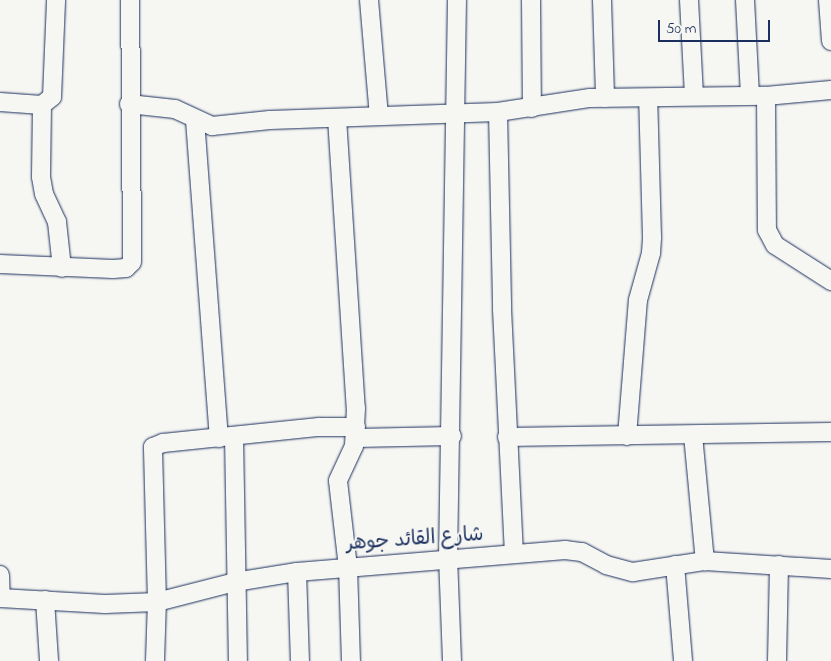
<!DOCTYPE html>
<meta charset="utf-8">
<style>
body{margin:0}
#map{position:relative;width:831px;height:661px;overflow:hidden;background:#f6f6f2;font-family:"Indie Flower","Playpen Sans Arabic",sans-serif}
div>[style]{position:absolute}
.roads{filter:drop-shadow(0 0 1px #1b2f5e) drop-shadow(0 0 1px #1b2f5e)}
.minor>*{height:18px;margin:-9px;padding:0 9px;transform-origin:9px;border-radius:9px;background:#f6f6f2}
span{translate:-50% -50%;white-space:nowrap;text-align:center;line-height:1.15;-webkit-text-stroke:4px #f6f6f2;paint-order:stroke}
.street-label{font-size:20px;color:#1b2f5e}
.scale{position:absolute;left:658px;top:20px;width:112px;height:22px;box-sizing:border-box;border:2px solid #1b2f5e;border-top:0;padding-left:6px;font-size:15px;line-height:18px;white-space:nowrap;color:#1b2f5e;-webkit-text-stroke:4px #f6f6f2;paint-order:stroke}
</style>
<div id="map">
<div class="roads">
<div class="minor">
<i style="left:369px;top:0;width:116px;rotate:85.1deg"></i>
<i style="left:531px;top:0;width:108px;rotate:89.5deg"></i>
<i style="left:602px;top:0;width:98px;rotate:88.2deg"></i>
<i style="left:689px;top:0;width:96px;rotate:87deg"></i>
<i style="left:745px;top:0;width:95px;rotate:87deg"></i>
<i style="left:828px;top:0;width:41px;rotate:85.8deg"></i>
<i style="left:766px;top:96px;width:134px;rotate:89.6deg"></i>
<i style="left:767px;top:230px;width:17px;rotate:62deg"></i>
<i style="left:775px;top:245px;width:67px;rotate:32.7deg"></i>
<i style="left:0;top:102px;width:42px;rotate:4.1deg"></i>
<i style="left:42px;top:105px;width:13px;rotate:-39deg"></i>
<i style="left:52px;top:97px;width:97px;rotate:-87.6deg"></i>
<i style="left:129px;top:104px;width:46px;rotate:6.2deg"></i>
<i style="left:175px;top:109px;width:41px;rotate:24.7deg"></i>
<i style="left:212px;top:126px;width:58px;rotate:-5.9deg"></i>
<i style="left:270px;top:120px;width:228px;rotate:-2deg"></i>
<i style="left:498px;top:112px;width:93px;rotate:-8.7deg"></i>
<i style="left:590px;top:98px;width:176px;rotate:-0.7deg"></i>
<i style="left:766px;top:96px;width:65px;rotate:-5.3deg"></i>
<i style="left:42px;top:105px;width:72px;rotate:90.8deg"></i>
<i style="left:41px;top:177px;width:17px;rotate:80deg"></i>
<i style="left:44px;top:194px;width:31px;rotate:65deg"></i>
<i style="left:57px;top:222px;width:46px;rotate:83.8deg"></i>
<i style="left:498px;top:112px;width:197px;rotate:88.8deg"></i>
<i style="left:502px;top:309px;width:245px;rotate:87.2deg"></i>
<i style="left:337px;top:118px;width:291px;rotate:86.3deg"></i>
<i style="left:356px;top:408px;width:38px;rotate:93deg"></i>
<i style="left:354px;top:446px;width:38px;rotate:115deg"></i>
<i style="left:338px;top:481px;width:87px;rotate:83.4deg"></i>
<i style="left:348px;top:567px;width:94px;rotate:88.2deg"></i>
<i style="left:195px;top:120px;width:319px;rotate:85.7deg"></i>
<i style="left:0;top:264px;width:113px;rotate:2.5deg"></i>
<i style="left:113px;top:269px;width:13px;rotate:-4deg"></i>
<i style="left:126px;top:268px;width:8px;rotate:-45deg"></i>
<i style="left:132px;top:262px;width:262px;rotate:-90.4deg"></i>
<i style="left:693px;top:435px;width:127px;rotate:84.6deg"></i>
<i style="left:234px;top:436px;width:225px;rotate:89deg"></i>
<i style="left:627px;top:436px;width:136px;rotate:-85.4deg"></i>
<i style="left:638px;top:300px;width:49px;rotate:-74.5deg"></i>
<i style="left:651px;top:253px;width:16px;rotate:-86deg"></i>
<i style="left:652px;top:237px;width:139px;rotate:-91.6deg"></i>
<i style="left:507px;top:437px;width:324px;rotate:-0.9deg"></i>
<i style="left:356px;top:438px;width:96px;rotate:-1.2deg"></i>
<i style="left:675px;top:565px;width:96px;rotate:85.2deg"></i>
<i style="left:297px;top:572px;width:89px;rotate:88.1deg"></i>
<i style="left:0;top:575px;width:23px;rotate:88deg"></i>
<i style="left:0;top:598px;width:105px;rotate:3.3deg"></i>
<i style="left:105px;top:604px;width:52px;rotate:-2.2deg"></i>
<i style="left:157px;top:602px;width:81px;rotate:-14.4deg"></i>
<i style="left:235px;top:582px;width:63px;rotate:-9.2deg"></i>
<i style="left:297px;top:572px;width:269px;rotate:-4.7deg"></i>
<i style="left:565px;top:550px;width:17px;rotate:7deg"></i>
<i style="left:582px;top:552px;width:27px;rotate:28deg"></i>
<i style="left:606px;top:565px;width:28px;rotate:15deg"></i>
<i style="left:633px;top:572px;width:73px;rotate:-8.7deg"></i>
<i style="left:705px;top:561px;width:126px;rotate:3.6deg"></i>
<i style="left:45px;top:600px;width:61px;rotate:86.2deg"></i>
<i style="left:155px;top:661px;width:59px;rotate:-88.1deg"></i>
<i style="left:157px;top:602px;width:155px;rotate:-91.5deg"></i>
<i style="left:153px;top:447px;width:11px;rotate:-22deg"></i>
<i style="left:163px;top:443px;width:157px;rotate:-5.9deg"></i>
<i style="left:319px;top:427px;width:37px"></i>
<i style="left:452px;top:661px;width:102px;rotate:-92.2deg"></i>
<i style="left:448px;top:559px;width:559px;rotate:-89.08deg"></i>
<i style="left:777px;top:661px;width:96px;rotate:-88.8deg"></i>
</div>
</div>
<div class="street-label">
<span style="left:415px;top:540px;rotate:-4deg">شارع القائد جوهر</span>
</div>
<div class="scale">50 m</div>
</div>
